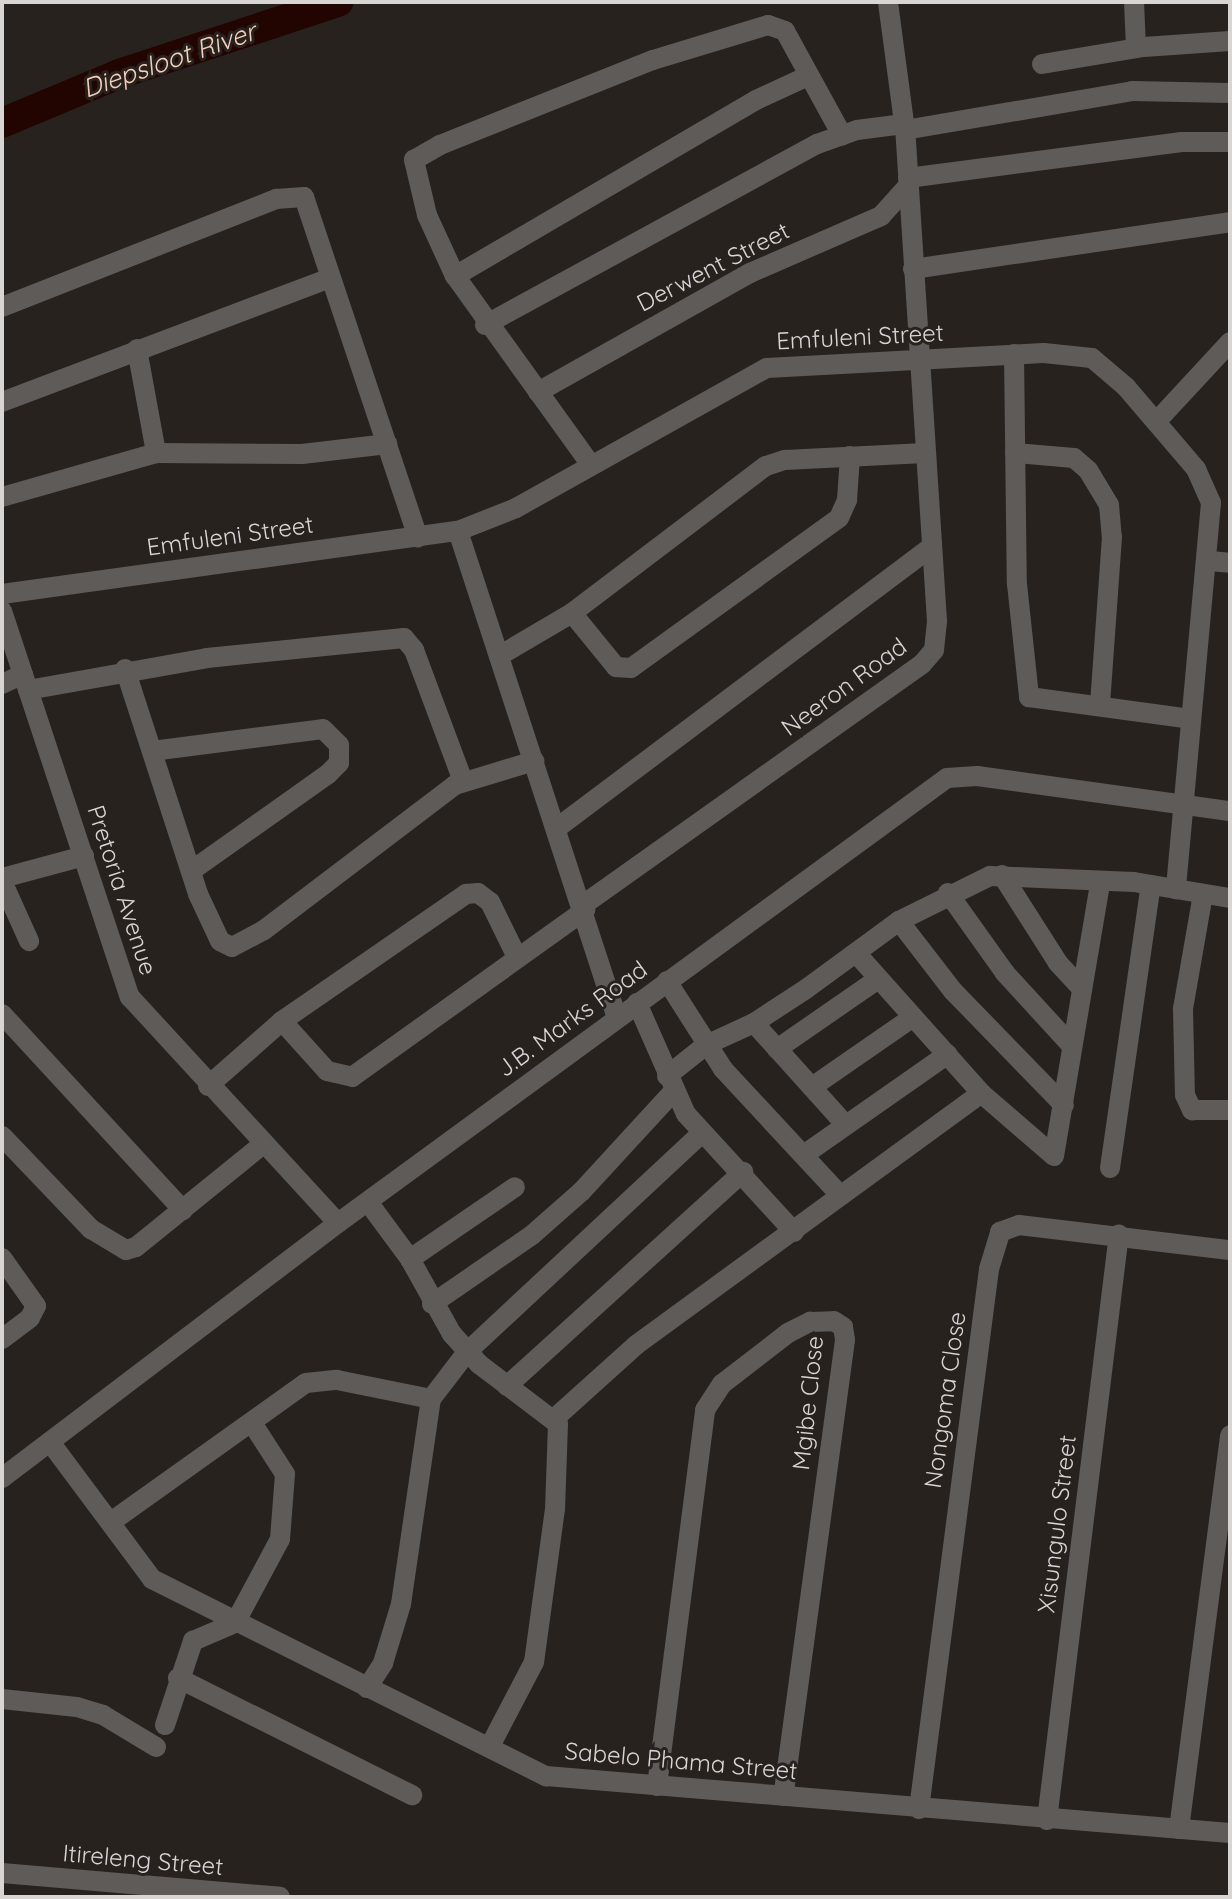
<!DOCTYPE html>
<style>
body{margin:0}
#map{position:relative;width:1232px;height:1899px;overflow:hidden;background:#28221f;font-family:Quicksand,sans-serif}
div>[style]{position:absolute}
.river>*{height:30px;margin:-15px;padding:0 15px;transform-origin:15px;border-radius:15px;background:#220400}
.minor>*{height:20px;margin:-10px;padding:0 10px;transform-origin:10px;border-radius:10px;background:#5e5b59}
span{translate:-50% -50%;white-space:nowrap;text-align:center;line-height:1.15;-webkit-text-stroke:6px #28221f;paint-order:stroke}
.street-label{font-size:24px;color:#d9d5d3}
.water-label{font-size:26px;color:#f6cebb;font-style:italic}
.frame{position:absolute;inset:0;border:4px solid #d9d5d3;pointer-events:none}
</style>
<div id="map">
<div class="river">
<i style="left:2px;top:123px;width:127px;rotate:-22.7deg"></i>
<i style="left:119px;top:74px;width:231px;rotate:-18.2deg"></i>
</div>
<div class="minor">
<i style="left:1134px;top:2px;width:46px;rotate:87.5deg"></i>
<i style="left:1042px;top:64px;width:103px;rotate:-9.5deg"></i>
<i style="left:1144px;top:47px;width:86px;rotate:-4deg"></i>
<i style="left:905px;top:130px;width:230px;rotate:-9.7deg"></i>
<i style="left:1132px;top:91px;width:98px;rotate:1.2deg"></i>
<i style="left:908px;top:178px;width:276px;rotate:-7.5deg"></i>
<i style="left:1182px;top:142px;width:48px"></i>
<i style="left:913px;top:269px;width:320px;rotate:-8.4deg"></i>
<i style="left:455px;top:276px;width:349px;rotate:-30.3deg"></i>
<i style="left:756px;top:100px;width:57px;rotate:-24.8deg"></i>
<i style="left:2px;top:307px;width:295px;rotate:-21.5deg"></i>
<i style="left:276px;top:199px;width:28px;rotate:-4deg"></i>
<i style="left:304px;top:197px;width:359px;rotate:71.5deg"></i>
<i style="left:485px;top:325px;width:378px;rotate:-28.6deg"></i>
<i style="left:817px;top:144px;width:42px;rotate:-19.3deg"></i>
<i style="left:857px;top:130px;width:47px;rotate:-7.3deg"></i>
<i style="left:137px;top:349px;width:106px;rotate:79.6deg"></i>
<i style="left:1014px;top:354px;width:230px;rotate:89.3deg"></i>
<i style="left:1017px;top:584px;width:114px;rotate:83.9deg"></i>
<i style="left:1029px;top:697px;width:163px;rotate:7.7deg"></i>
<i style="left:538px;top:392px;width:243px;rotate:-29.3deg"></i>
<i style="left:750px;top:273px;width:143px;rotate:-23.5deg"></i>
<i style="left:881px;top:216px;width:40px;rotate:-48deg"></i>
<i style="left:2px;top:402px;width:348px;rotate:-20.7deg"></i>
<i style="left:1156px;top:422px;width:109px;rotate:-47.2deg"></i>
<i style="left:1015px;top:453px;width:59px;rotate:4.8deg"></i>
<i style="left:1074px;top:458px;width:18px;rotate:41deg"></i>
<i style="left:1088px;top:470px;width:41px;rotate:59deg"></i>
<i style="left:1109px;top:505px;width:32px;rotate:85deg"></i>
<i style="left:1112px;top:537px;width:168px;rotate:94.1deg"></i>
<i style="left:591px;top:465px;width:233px;rotate:-125.7deg"></i>
<i style="left:455px;top:276px;width:67px;rotate:-114.7deg"></i>
<i style="left:427px;top:215px;width:57px;rotate:-103.3deg"></i>
<i style="left:414px;top:160px;width:30px;rotate:-30deg"></i>
<i style="left:440px;top:145px;width:229px;rotate:-21.8deg"></i>
<i style="left:653px;top:60px;width:120px;rotate:-16.9deg"></i>
<i style="left:768px;top:25px;width:18px;rotate:19deg"></i>
<i style="left:785px;top:31px;width:119px;rotate:61.3deg"></i>
<i style="left:2px;top:497px;width:160px;rotate:-15.9deg"></i>
<i style="left:156px;top:453px;width:146px;rotate:0.4deg"></i>
<i style="left:302px;top:454px;width:86px;rotate:-6.7deg"></i>
<i style="left:458px;top:531px;width:512px;rotate:71.92deg"></i>
<i style="left:1209px;top:561px;width:21px;rotate:5deg"></i>
<i style="left:2px;top:594px;width:460px;rotate:-7.9deg"></i>
<i style="left:458px;top:531px;width:62px;rotate:-21.6deg"></i>
<i style="left:516px;top:508px;width:287px;rotate:-29.2deg"></i>
<i style="left:767px;top:368px;width:277px;rotate:-3.1deg"></i>
<i style="left:1044px;top:353px;width:48px;rotate:5.9deg"></i>
<i style="left:1092px;top:358px;width:45px;rotate:40.5deg"></i>
<i style="left:1126px;top:387px;width:108px;rotate:49.5deg"></i>
<i style="left:1196px;top:469px;width:37px;rotate:66deg"></i>
<i style="left:1211px;top:503px;width:388px;rotate:95.2deg"></i>
<i style="left:2px;top:611px;width:407px;rotate:71.7deg"></i>
<i style="left:130px;top:997px;width:307px;rotate:47.4deg"></i>
<i style="left:572px;top:613px;width:70px;rotate:50.8deg"></i>
<i style="left:616px;top:667px;width:15px;rotate:4deg"></i>
<i style="left:631px;top:668px;width:256px;rotate:-35.8deg"></i>
<i style="left:839px;top:518px;width:20px;rotate:-66deg"></i>
<i style="left:847px;top:500px;width:44px;rotate:-86.1deg"></i>
<i style="left:499px;top:656px;width:85px;rotate:-30.5deg"></i>
<i style="left:572px;top:613px;width:243px;rotate:-37.2deg"></i>
<i style="left:766px;top:466px;width:20px;rotate:-18deg"></i>
<i style="left:785px;top:460px;width:140px;rotate:-2.9deg"></i>
<i style="left:125px;top:669px;width:237px;rotate:72deg"></i>
<i style="left:198px;top:894px;width:52px;rotate:64.9deg"></i>
<i style="left:220px;top:941px;width:13px;rotate:27deg"></i>
<i style="left:232px;top:947px;width:36px;rotate:-28deg"></i>
<i style="left:264px;top:930px;width:240px;rotate:-37.2deg"></i>
<i style="left:455px;top:785px;width:83px;rotate:-16.9deg"></i>
<i style="left:2px;top:684px;width:23px;rotate:-25deg"></i>
<i style="left:28px;top:690px;width:182px;rotate:-10.1deg"></i>
<i style="left:207px;top:658px;width:198px;rotate:-5.8deg"></i>
<i style="left:404px;top:638px;width:16px;rotate:50deg"></i>
<i style="left:414px;top:650px;width:140px;rotate:69.5deg"></i>
<i style="left:152px;top:751px;width:172px;rotate:-7.3deg"></i>
<i style="left:323px;top:729px;width:23px;rotate:45deg"></i>
<i style="left:339px;top:745px;width:18px;rotate:90deg"></i>
<i style="left:339px;top:763px;width:16px;rotate:135deg"></i>
<i style="left:328px;top:774px;width:168px;rotate:144.7deg"></i>
<i style="left:557px;top:828px;width:468px;rotate:-36.9deg"></i>
<i style="left:1002px;top:875px;width:104px;rotate:57.5deg"></i>
<i style="left:1058px;top:963px;width:34px;rotate:47deg"></i>
<i style="left:2px;top:878px;width:85px;rotate:-15deg"></i>
<i style="left:2px;top:881px;width:66px;rotate:65.8deg"></i>
<i style="left:948px;top:893px;width:98px;rotate:54.5deg"></i>
<i style="left:1005px;top:973px;width:99px;rotate:47.5deg"></i>
<i style="left:1203px;top:894px;width:117px;rotate:99.9deg"></i>
<i style="left:1183px;top:1009px;width:86px;rotate:88.7deg"></i>
<i style="left:1185px;top:1095px;width:17px;rotate:65deg"></i>
<i style="left:1192px;top:1110px;width:38px"></i>
<i style="left:583px;top:905px;width:416px;rotate:-35.4deg"></i>
<i style="left:922px;top:664px;width:18px;rotate:-49deg"></i>
<i style="left:934px;top:650px;width:29px;rotate:-84deg"></i>
<i style="left:937px;top:621px;width:492px;rotate:-93.7deg"></i>
<i style="left:905px;top:130px;width:129px;rotate:-97.6deg"></i>
<i style="left:899px;top:921px;width:88px;rotate:52.4deg"></i>
<i style="left:953px;top:991px;width:159px;rotate:45.8deg"></i>
<i style="left:856px;top:953px;width:188px;rotate:48.2deg"></i>
<i style="left:981px;top:1093px;width:96px;rotate:40.8deg"></i>
<i style="left:1054px;top:1156px;width:277px;rotate:-80.4deg"></i>
<i style="left:667px;top:981px;width:104px;rotate:57.5deg"></i>
<i style="left:723px;top:1069px;width:173px;rotate:47.1deg"></i>
<i style="left:637px;top:1003px;width:121px;rotate:66.2deg"></i>
<i style="left:686px;top:1114px;width:160px;rotate:47.5deg"></i>
<i style="left:2px;top:1014px;width:267px;rotate:47.3deg"></i>
<i style="left:282px;top:1021px;width:67px;rotate:48deg"></i>
<i style="left:327px;top:1071px;width:26px;rotate:13deg"></i>
<i style="left:352px;top:1077px;width:287px;rotate:-35.6deg"></i>
<i style="left:754px;top:1023px;width:136px;rotate:48deg"></i>
<i style="left:777px;top:1049px;width:123px;rotate:-34.7deg"></i>
<i style="left:667px;top:1076px;width:50px;rotate:-38.5deg"></i>
<i style="left:706px;top:1045px;width:53px;rotate:-24.6deg"></i>
<i style="left:754px;top:1023px;width:62px;rotate:-33.2deg"></i>
<i style="left:806px;top:989px;width:115px;rotate:-36.2deg"></i>
<i style="left:899px;top:921px;width:102px;rotate:-26.3deg"></i>
<i style="left:990px;top:876px;width:144px;rotate:2.4deg"></i>
<i style="left:1134px;top:882px;width:97px;rotate:9.5deg"></i>
<i style="left:208px;top:1086px;width:98px;rotate:-41.3deg"></i>
<i style="left:282px;top:1021px;width:224px;rotate:-34.6deg"></i>
<i style="left:466px;top:894px;width:12px;rotate:-5deg"></i>
<i style="left:478px;top:893px;width:15px;rotate:37deg"></i>
<i style="left:490px;top:902px;width:59px;rotate:63.9deg"></i>
<i style="left:812px;top:1087px;width:123px;rotate:-34.7deg"></i>
<i style="left:2px;top:1136px;width:129px;rotate:46.3deg"></i>
<i style="left:91px;top:1229px;width:41px;rotate:31deg"></i>
<i style="left:126px;top:1250px;width:10px;rotate:-17deg"></i>
<i style="left:136px;top:1247px;width:162px;rotate:-39deg"></i>
<i style="left:805px;top:1154px;width:174px;rotate:-35deg"></i>
<i style="left:1110px;top:1168px;width:286px;rotate:-81.8deg"></i>
<i style="left:368px;top:1202px;width:71px;rotate:53.6deg"></i>
<i style="left:410px;top:1259px;width:86px;rotate:60.8deg"></i>
<i style="left:452px;top:1334px;width:40px;rotate:48deg"></i>
<i style="left:479px;top:1364px;width:99px;rotate:37.2deg"></i>
<i style="left:558px;top:1424px;width:85px;rotate:92deg"></i>
<i style="left:555px;top:1509px;width:154px;rotate:97.8deg"></i>
<i style="left:534px;top:1662px;width:95px;rotate:117.6deg"></i>
<i style="left:2px;top:1258px;width:59px;rotate:54.7deg"></i>
<i style="left:36px;top:1306px;width:13px;rotate:117deg"></i>
<i style="left:30px;top:1318px;width:35px;rotate:143deg"></i>
<i style="left:410px;top:1259px;width:127px;rotate:-34.4deg"></i>
<i style="left:432px;top:1304px;width:121px;rotate:-34.6deg"></i>
<i style="left:532px;top:1235px;width:65px;rotate:-41.3deg"></i>
<i style="left:581px;top:1192px;width:136px;rotate:-47.4deg"></i>
<i style="left:507px;top:1386px;width:319px;rotate:-42.2deg"></i>
<i style="left:555px;top:1418px;width:109px;rotate:-42deg"></i>
<i style="left:636px;top:1345px;width:427px;rotate:-36.1deg"></i>
<i style="left:50px;top:1442px;width:171px;rotate:53.3deg"></i>
<i style="left:152px;top:1579px;width:441px;rotate:26.6deg"></i>
<i style="left:546px;top:1776px;width:686px;rotate:4.76deg"></i>
<i style="left:2px;top:1478px;width:422px;rotate:-37.2deg"></i>
<i style="left:338px;top:1223px;width:754px;rotate:-36.16deg"></i>
<i style="left:947px;top:778px;width:30px;rotate:-4deg"></i>
<i style="left:977px;top:776px;width:255px;rotate:7.9deg"></i>
<i style="left:111px;top:1522px;width:239px;rotate:-35.5deg"></i>
<i style="left:306px;top:1383px;width:31px;rotate:-6deg"></i>
<i style="left:337px;top:1380px;width:96px;rotate:11.4deg"></i>
<i style="left:178px;top:1678px;width:262px;rotate:26.6deg"></i>
<i style="left:367px;top:1688px;width:30px;rotate:-57deg"></i>
<i style="left:383px;top:1663px;width:62px;rotate:-73deg"></i>
<i style="left:401px;top:1604px;width:207px;rotate:-81.7deg"></i>
<i style="left:431px;top:1399px;width:59px;rotate:-52.5deg"></i>
<i style="left:467px;top:1352px;width:321px;rotate:-43deg"></i>
<i style="left:2px;top:1699px;width:75px;rotate:6.1deg"></i>
<i style="left:77px;top:1707px;width:27px;rotate:17deg"></i>
<i style="left:103px;top:1715px;width:62px;rotate:31.1deg"></i>
<i style="left:165px;top:1725px;width:89px;rotate:-71.6deg"></i>
<i style="left:193px;top:1641px;width:46px;rotate:-23.2deg"></i>
<i style="left:235px;top:1623px;width:95px;rotate:-61.8deg"></i>
<i style="left:280px;top:1539px;width:65px;rotate:-85.6deg"></i>
<i style="left:285px;top:1474px;width:61px;rotate:-122.9deg"></i>
<i style="left:657px;top:1786px;width:379px;rotate:-82.7deg"></i>
<i style="left:705px;top:1410px;width:31px;rotate:-57deg"></i>
<i style="left:722px;top:1384px;width:83px;rotate:-37.7deg"></i>
<i style="left:788px;top:1333px;width:25px;rotate:-27deg"></i>
<i style="left:810px;top:1322px;width:24px;rotate:-2deg"></i>
<i style="left:834px;top:1321px;width:11px;rotate:34deg"></i>
<i style="left:843px;top:1327px;width:13px;rotate:81deg"></i>
<i style="left:845px;top:1340px;width:460px;rotate:97.7deg"></i>
<i style="left:919px;top:1809px;width:545px;rotate:-82.61deg"></i>
<i style="left:989px;top:1269px;width:39px;rotate:-73deg"></i>
<i style="left:1000px;top:1232px;width:20px;rotate:-20deg"></i>
<i style="left:1019px;top:1225px;width:212px;rotate:6.8deg"></i>
<i style="left:1047px;top:1820px;width:590px;rotate:-83deg"></i>
<i style="left:1179px;top:1829px;width:397px;rotate:-82.6deg"></i>
<i style="left:2px;top:1873px;width:279px;rotate:4.9deg"></i>
</div>
<div class="street-label">
<span style="left:713px;top:267px;rotate:-27deg">Derwent Street</span>
<span style="left:860px;top:337px;rotate:-3deg">Emfuleni Street</span>
<span style="left:230px;top:536px;rotate:-8deg">Emfuleni Street</span>
<span style="left:844px;top:687px;rotate:-36deg">Neeron Road</span>
<span style="left:122px;top:890px;rotate:72deg">Pretoria Avenue</span>
<span style="left:572px;top:1019px;rotate:-36deg">J.B. Marks Road</span>
<span style="left:945px;top:1400px;rotate:-82deg">Nongoma Close</span>
<span style="left:808px;top:1403px;rotate:-84deg">Mgibe Close</span>
<span style="left:1057px;top:1524px;rotate:-83deg">Xisungulo Street</span>
<span style="left:681px;top:1761px;rotate:5deg">Sabelo Phama Street</span>
<span style="left:143px;top:1860px;rotate:5deg">Itireleng Street</span>
</div>
<div class="water-label">
<span style="left:169px;top:60px;rotate:-19deg">Diepsloot River</span>
</div>
<div class="frame"></div>
</div>
